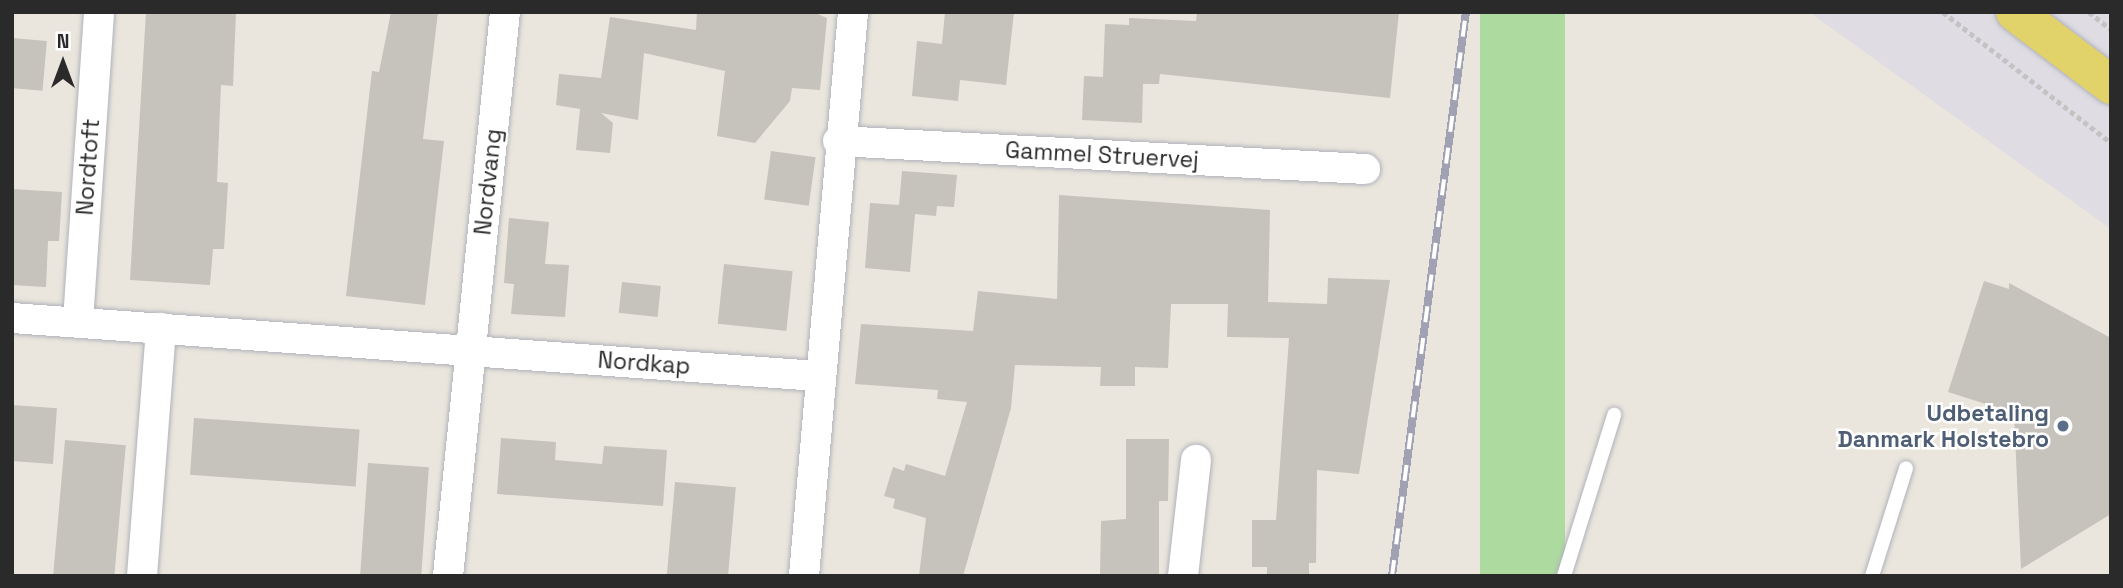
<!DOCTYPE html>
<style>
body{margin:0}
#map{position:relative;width:2123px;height:588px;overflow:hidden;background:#eae6dd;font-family:"Space Grotesk",sans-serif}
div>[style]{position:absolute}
.industrial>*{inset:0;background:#dfdde3}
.green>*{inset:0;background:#addb9f;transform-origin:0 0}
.building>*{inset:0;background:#c6c2bc;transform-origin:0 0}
.path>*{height:4.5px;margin-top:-2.25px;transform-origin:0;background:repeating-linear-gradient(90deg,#c3c3c3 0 5px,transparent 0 8.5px)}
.roads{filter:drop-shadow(0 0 2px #b0b2bc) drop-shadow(0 0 2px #b0b2bc)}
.lane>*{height:14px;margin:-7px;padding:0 7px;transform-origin:7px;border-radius:7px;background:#fff}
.street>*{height:30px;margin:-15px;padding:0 15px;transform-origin:15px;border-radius:15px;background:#fff}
.primary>*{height:38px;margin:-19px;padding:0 19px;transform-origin:19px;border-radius:19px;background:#e2d26a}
.rail>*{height:8px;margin-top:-4px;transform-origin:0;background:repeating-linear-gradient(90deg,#fff 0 16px,#a0a1b2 0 32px);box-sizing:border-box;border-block:2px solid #a0a1b2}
.dots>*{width:19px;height:19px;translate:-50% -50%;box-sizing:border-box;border:4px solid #fff;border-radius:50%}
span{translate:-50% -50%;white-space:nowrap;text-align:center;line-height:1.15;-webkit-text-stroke:5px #fff;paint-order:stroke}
.street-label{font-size:23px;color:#2a2a2a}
.service-label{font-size:23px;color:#4e5e75;font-weight:700}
.right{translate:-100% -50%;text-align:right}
.frame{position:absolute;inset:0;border:14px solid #2a2a2a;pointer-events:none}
.north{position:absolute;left:28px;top:28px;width:70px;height:70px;-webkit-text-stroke:5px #fff;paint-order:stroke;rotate:0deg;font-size:19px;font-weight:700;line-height:28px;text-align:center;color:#2a2a2a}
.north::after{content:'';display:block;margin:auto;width:24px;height:32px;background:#2a2a2a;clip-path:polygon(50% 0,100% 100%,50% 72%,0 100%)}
</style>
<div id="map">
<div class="industrial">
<i style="clip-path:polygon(1809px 12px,2111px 12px,2111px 229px)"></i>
</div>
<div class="green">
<i style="left:1480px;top:12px;width:85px;height:569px"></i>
</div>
<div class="building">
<i style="clip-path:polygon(146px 12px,236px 12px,233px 86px,221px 85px,217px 182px,228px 183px,224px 249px,213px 249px,210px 285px,130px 280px)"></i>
<i style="clip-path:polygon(391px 12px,438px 12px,423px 139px,444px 141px,425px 305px,346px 296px,372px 71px,379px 72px)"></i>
<i style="clip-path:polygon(697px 12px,813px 12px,827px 18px,820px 90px,792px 88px,790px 101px,755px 143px,717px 136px,725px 71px,644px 53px,638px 120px,601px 113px,613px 123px,610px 153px,576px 150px,580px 109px,556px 105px,559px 74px,601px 78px,610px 17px,696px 30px)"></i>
<i style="clip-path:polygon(945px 12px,1014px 12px,1006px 85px,960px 80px,958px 101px,912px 96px,917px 41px,942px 44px)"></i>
<i style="clip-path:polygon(1197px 12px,1399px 12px,1390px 98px,1160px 74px,1159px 84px,1143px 84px,1142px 123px,1082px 120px,1084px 76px,1103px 77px,1105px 24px,1129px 25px,1129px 18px,1196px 21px)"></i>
<i style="left:12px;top:38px;width:35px;height:50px;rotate:5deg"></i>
<i style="left:771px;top:151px;width:45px;height:49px;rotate:8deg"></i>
<i style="clip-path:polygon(902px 171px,957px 175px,954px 207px,937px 206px,936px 216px,915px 214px,910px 272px,865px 268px,870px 203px,899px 205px)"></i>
<i style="clip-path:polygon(12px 189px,62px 192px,59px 241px,48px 241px,46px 287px,12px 285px)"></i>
<i style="clip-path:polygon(1059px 195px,1270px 210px,1268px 302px,1327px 304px,1328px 278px,1390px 280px,1359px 474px,1317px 470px,1316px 563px,1309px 563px,1309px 576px,1267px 576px,1267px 567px,1252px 567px,1252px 520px,1276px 520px,1289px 338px,1227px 337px,1228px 304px,1171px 304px,1168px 368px,1135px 367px,1135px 386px,1100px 386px,1101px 367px,1015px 365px,1011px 408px,963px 576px,919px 576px,926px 518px,893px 508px,895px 499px,884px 496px,893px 467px,904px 471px,906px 464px,945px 476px,967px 402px,937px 399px,938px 390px,855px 384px,861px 324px,973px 331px,978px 291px,1057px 299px)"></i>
<i style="clip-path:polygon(509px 218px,549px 222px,545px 264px,569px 265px,565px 317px,511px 314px,514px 284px,504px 283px)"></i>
<i style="left:724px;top:264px;width:69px;height:60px;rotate:6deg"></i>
<i style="clip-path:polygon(1984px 281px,2009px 289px,2009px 283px,2111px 338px,2111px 514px,2021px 569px,2014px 413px,1948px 392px)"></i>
<i style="left:622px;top:282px;width:39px;height:31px;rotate:6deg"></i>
<i style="left:12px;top:405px;width:45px;height:56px;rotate:4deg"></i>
<i style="left:194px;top:418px;width:166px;height:57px;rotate:4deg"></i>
<i style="clip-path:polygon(501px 438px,556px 442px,555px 460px,602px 464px,604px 446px,667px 450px,663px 506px,497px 494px)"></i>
<i style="clip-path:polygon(1126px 439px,1169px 439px,1168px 501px,1159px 501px,1159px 576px,1100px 576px,1101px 521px,1126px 519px)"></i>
<i style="left:65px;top:440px;width:61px;height:136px;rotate:5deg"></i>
<i style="left:368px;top:463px;width:61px;height:113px;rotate:4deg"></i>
<i style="left:675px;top:482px;width:61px;height:94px;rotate:5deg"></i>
</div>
<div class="path">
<i style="left:1943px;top:12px;width:213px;rotate:37.9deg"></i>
<i style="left:2089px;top:12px;width:28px;rotate:38deg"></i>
</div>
<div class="roads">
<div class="lane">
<i style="left:1564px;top:576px;width:169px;rotate:-72.7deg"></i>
<i style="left:1872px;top:576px;width:113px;rotate:-72.5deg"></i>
</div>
<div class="street">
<i style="left:838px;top:141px;width:528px;rotate:3.04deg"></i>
<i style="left:12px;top:318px;width:808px;rotate:4.12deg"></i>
<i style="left:78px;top:321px;width:310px;rotate:-86.1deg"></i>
<i style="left:142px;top:576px;width:249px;rotate:-85.6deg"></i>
<i style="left:448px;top:576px;width:567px;rotate:-84.23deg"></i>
<i style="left:804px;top:576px;width:566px;rotate:-85.03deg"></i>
<i style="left:1183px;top:576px;width:117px;rotate:-83.6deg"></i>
</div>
<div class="primary">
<i style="left:2015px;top:12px;width:121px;rotate:37.2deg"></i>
</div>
</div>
<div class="rail">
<i style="left:1392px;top:576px;width:569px;rotate:-82.53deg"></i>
</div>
<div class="dots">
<i style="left:2063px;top:426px;background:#5c6f8a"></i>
</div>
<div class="street-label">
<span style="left:1102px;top:155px;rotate:3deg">Gammel Struervej</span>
<span style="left:88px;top:167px;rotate:-86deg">Nordtoft</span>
<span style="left:488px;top:182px;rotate:-84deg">Nordvang</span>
<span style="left:644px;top:363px;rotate:4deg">Nordkap</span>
</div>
<div class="service-label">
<span class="right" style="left:2049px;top:426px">Udbetaling<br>Danmark Holstebro</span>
</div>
<div class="frame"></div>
<div class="north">N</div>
</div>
